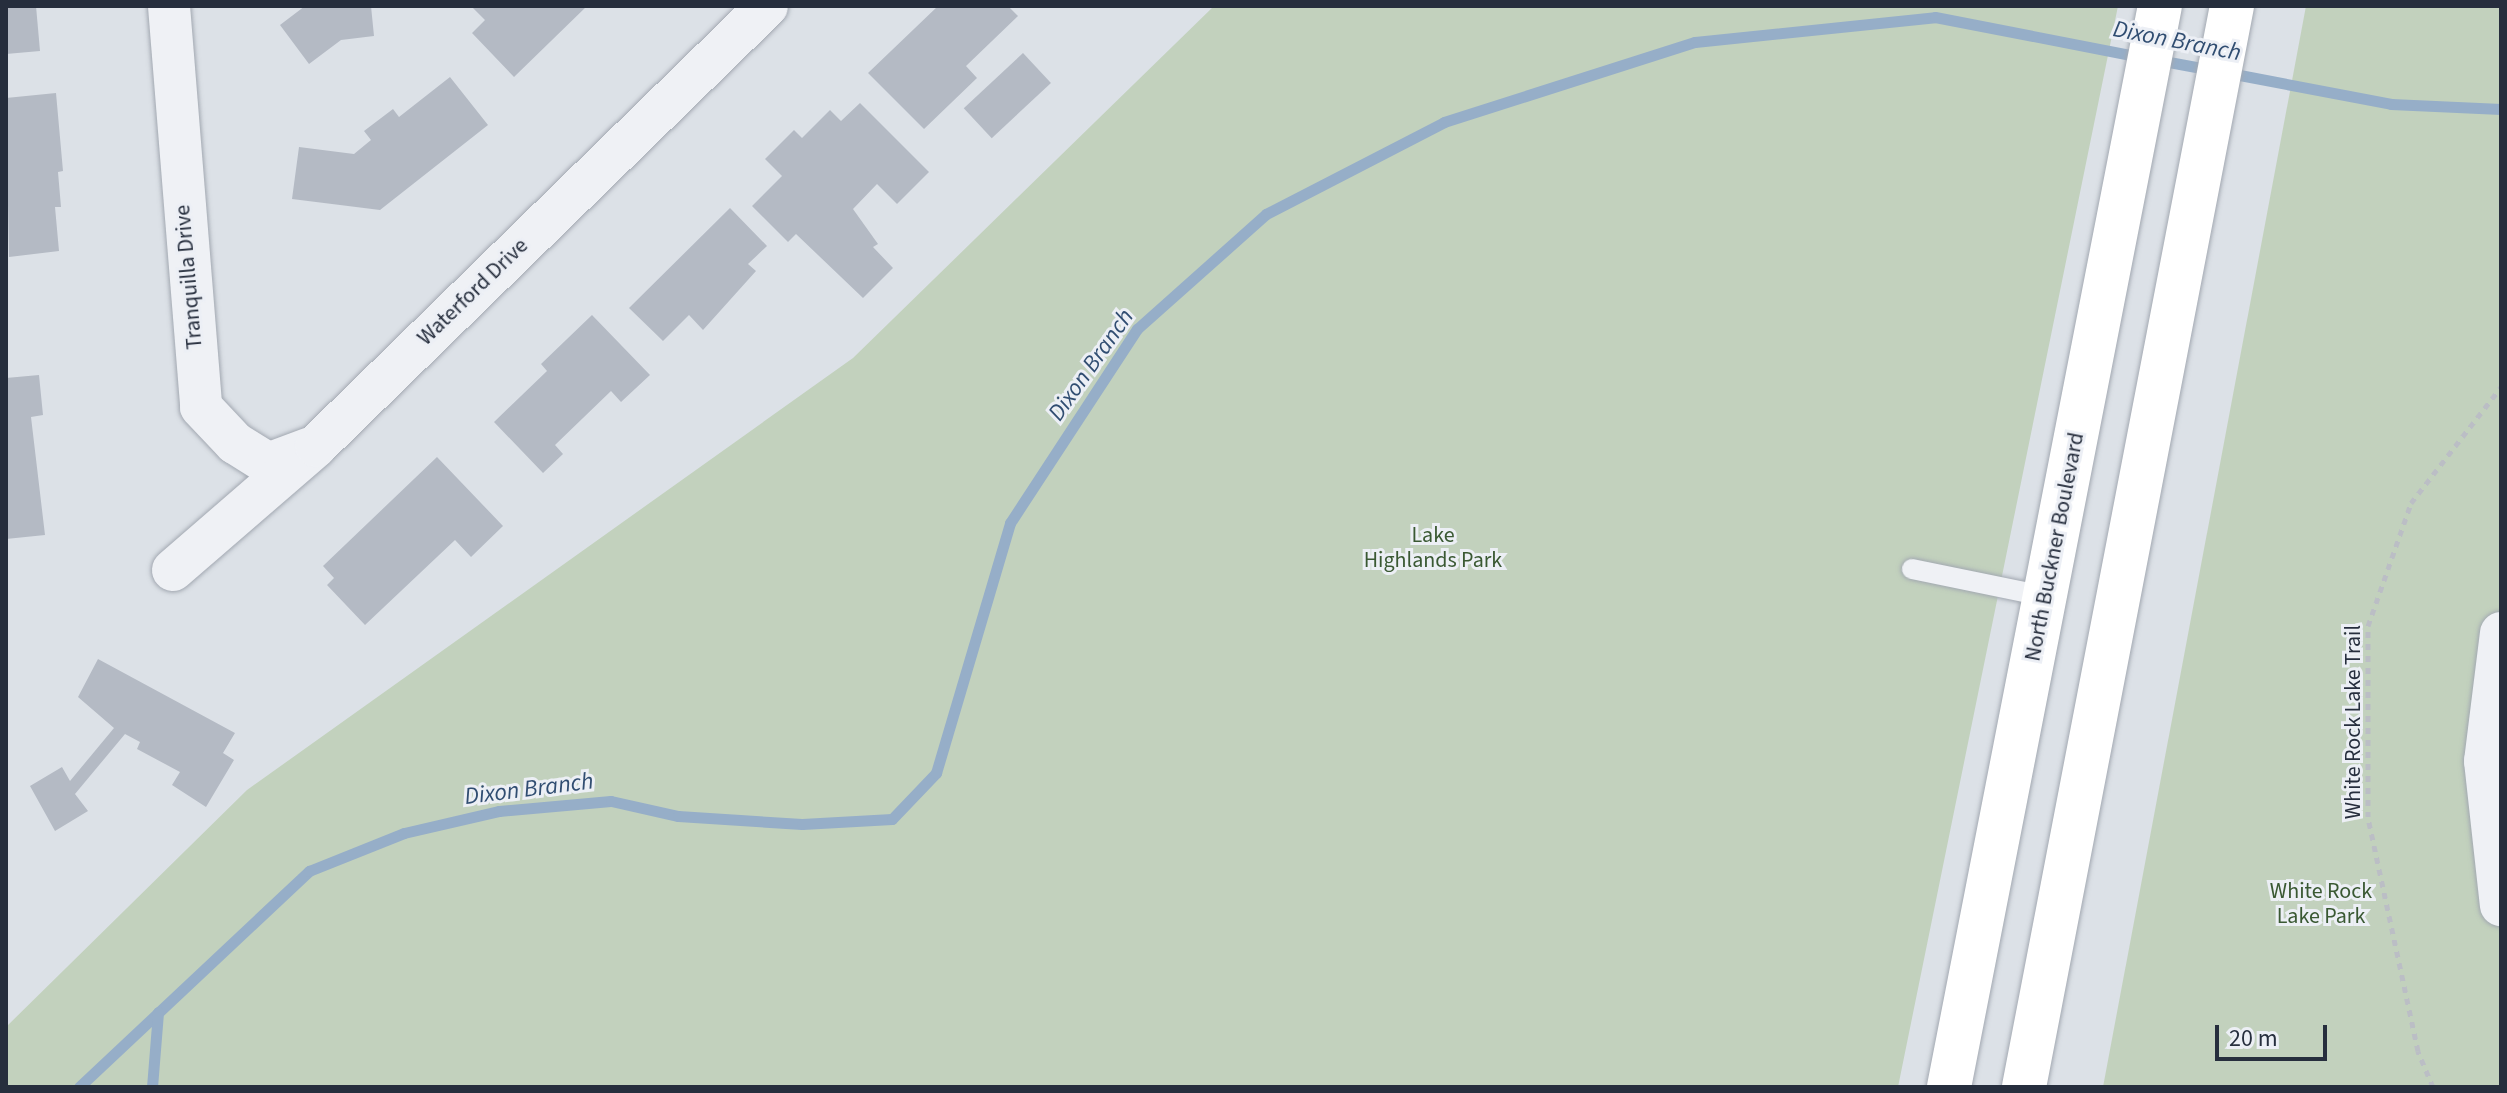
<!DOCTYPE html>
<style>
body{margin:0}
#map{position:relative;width:2507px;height:1093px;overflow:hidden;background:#dce1e7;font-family:"Source Sans 3",sans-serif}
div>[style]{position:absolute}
.green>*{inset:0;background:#c2d1bd}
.stream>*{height:11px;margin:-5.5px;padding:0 5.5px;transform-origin:5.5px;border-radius:5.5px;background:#96aec8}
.building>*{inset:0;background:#b4bac4;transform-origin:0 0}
.path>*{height:5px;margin-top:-2.5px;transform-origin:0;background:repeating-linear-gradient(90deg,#bbbec5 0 6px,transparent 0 12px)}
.roads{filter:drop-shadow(0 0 2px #a2a8b1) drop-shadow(0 0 2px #a2a8b1)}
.service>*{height:20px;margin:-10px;padding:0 10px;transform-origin:10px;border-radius:10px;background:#eff1f5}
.minor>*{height:42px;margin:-21px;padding:0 21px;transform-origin:21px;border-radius:21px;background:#eff1f5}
.primary>*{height:44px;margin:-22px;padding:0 22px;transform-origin:22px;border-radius:22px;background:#fff}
span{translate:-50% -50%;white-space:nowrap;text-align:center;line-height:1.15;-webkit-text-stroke:6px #eceff5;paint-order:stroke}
.street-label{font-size:22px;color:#262e3d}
.park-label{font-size:22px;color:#3a5933}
.water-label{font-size:24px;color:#304d71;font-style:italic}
.frame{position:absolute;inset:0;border:8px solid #262e3d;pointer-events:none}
.scale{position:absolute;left:2215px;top:1025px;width:112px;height:36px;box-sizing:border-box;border:4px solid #262e3d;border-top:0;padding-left:10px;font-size:24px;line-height:28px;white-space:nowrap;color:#262e3d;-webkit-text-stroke:6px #eceff5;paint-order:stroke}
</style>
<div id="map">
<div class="green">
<i style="clip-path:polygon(1214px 6px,2118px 6px,1898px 1087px,6px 1087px,6px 1027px,247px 790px,853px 358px)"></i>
<i style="clip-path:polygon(2306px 6px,2501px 6px,2501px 1087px,2103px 1087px)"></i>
</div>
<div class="stream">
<i style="left:2158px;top:60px;width:55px;rotate:10.5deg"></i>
<i style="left:2229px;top:73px;width:165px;rotate:10.8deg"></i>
<i style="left:2391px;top:104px;width:110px;rotate:2.6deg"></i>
<i style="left:79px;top:1087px;width:316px;rotate:-43.2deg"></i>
<i style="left:309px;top:871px;width:102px;rotate:-21.8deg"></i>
<i style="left:404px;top:833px;width:98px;rotate:-13deg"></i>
<i style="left:499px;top:811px;width:112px;rotate:-5.1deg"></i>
<i style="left:611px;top:801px;width:69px;rotate:12.6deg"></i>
<i style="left:678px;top:816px;width:124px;rotate:3.7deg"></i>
<i style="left:802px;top:824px;width:90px;rotate:-3.2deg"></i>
<i style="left:892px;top:819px;width:64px;rotate:-46.3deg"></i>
<i style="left:936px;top:773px;width:261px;rotate:-73.5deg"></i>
<i style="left:1010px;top:523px;width:232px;rotate:-56.8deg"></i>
<i style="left:1137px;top:329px;width:173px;rotate:-41.7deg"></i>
<i style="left:1266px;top:214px;width:200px;rotate:-27.3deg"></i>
<i style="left:1444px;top:122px;width:263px;rotate:-17.7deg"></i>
<i style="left:1695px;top:42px;width:241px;rotate:-5.9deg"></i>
<i style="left:1935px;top:17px;width:210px;rotate:11deg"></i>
<i style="left:152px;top:1087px;width:75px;rotate:-85.4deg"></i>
</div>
<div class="building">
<i style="clip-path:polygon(6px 6px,36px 6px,40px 51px,6px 54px)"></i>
<i style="clip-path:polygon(305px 6px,371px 6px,374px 36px,341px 40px,309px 64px,280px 25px)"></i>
<i style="clip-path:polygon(471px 6px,587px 6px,514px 77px,472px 33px,485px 20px)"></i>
<i style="clip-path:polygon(938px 6px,1008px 6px,1018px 16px,966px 66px,977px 78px,924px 129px,868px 73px)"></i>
<i style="left:1023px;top:53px;width:41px;height:81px;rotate:47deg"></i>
<i style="clip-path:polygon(450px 77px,488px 125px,380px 210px,292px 199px,299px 147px,354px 154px,371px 140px,364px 131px,393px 109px,399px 117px)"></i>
<i style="clip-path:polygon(56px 93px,63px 171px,58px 172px,61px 207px,55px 207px,59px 251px,9px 257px,6px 98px)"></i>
<i style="clip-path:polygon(860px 103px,929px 172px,897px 204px,877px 184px,853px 209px,878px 244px,873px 247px,893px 268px,863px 298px,796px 234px,788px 242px,752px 206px,782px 176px,765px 159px,794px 130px,802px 138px,830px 110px,841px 121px)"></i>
<i style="clip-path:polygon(730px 208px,767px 246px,748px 264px,756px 271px,703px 330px,689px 315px,663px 341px,629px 308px)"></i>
<i style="clip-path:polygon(592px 315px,650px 375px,621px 402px,611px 391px,555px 445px,563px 454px,543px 473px,494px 422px,547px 371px,541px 364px)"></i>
<i style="clip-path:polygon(39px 375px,43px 415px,31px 417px,45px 535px,6px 539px,6px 378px)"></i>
<i style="clip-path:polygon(437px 457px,503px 526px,471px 557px,455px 540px,365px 625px,327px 585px,334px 578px,323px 566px)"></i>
<i style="clip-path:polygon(98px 659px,235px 733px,223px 753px,234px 760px,206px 807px,172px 785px,180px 772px,137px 749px,140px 742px,125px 734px,75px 794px,88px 811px,55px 831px,30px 786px,62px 767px,70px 781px,114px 728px,78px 697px)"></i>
</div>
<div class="path">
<i style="left:2433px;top:1087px;width:39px;rotate:-113deg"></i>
<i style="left:2418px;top:1051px;width:239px;rotate:-102.1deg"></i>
<i style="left:2368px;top:817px;width:191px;rotate:-90deg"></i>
<i style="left:2368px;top:626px;width:130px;rotate:-70.7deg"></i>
<i style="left:2411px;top:503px;width:147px;rotate:-52.2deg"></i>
</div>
<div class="roads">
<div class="service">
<i style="left:1912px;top:569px;width:135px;rotate:11.6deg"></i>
</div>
<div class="minor">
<i style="left:169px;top:6px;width:402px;rotate:85.4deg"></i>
<i style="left:201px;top:407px;width:50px;rotate:46.6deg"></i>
<i style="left:235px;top:443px;width:39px;rotate:32deg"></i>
<i style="left:268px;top:464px;width:43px;rotate:-20.6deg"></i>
<i style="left:173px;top:570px;width:189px;rotate:-40.9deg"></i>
<i style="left:316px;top:446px;width:630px;rotate:-44.29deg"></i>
<i style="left:2501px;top:633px;width:129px;rotate:97.1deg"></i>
<i style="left:2485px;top:761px;width:145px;rotate:83.7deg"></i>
</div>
<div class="primary">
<i style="left:1949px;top:1087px;width:1101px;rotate:-78.96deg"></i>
<i style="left:2024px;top:1087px;width:1101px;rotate:-79.11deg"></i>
</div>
</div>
<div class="street-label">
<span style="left:189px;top:277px;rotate:-95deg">Tranquilla Drive</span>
<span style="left:473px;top:292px;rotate:-44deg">Waterford Drive</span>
<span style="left:2055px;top:547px;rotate:-79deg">North Buckner Boulevard</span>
<span style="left:2354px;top:722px;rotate:-90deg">White Rock Lake Trail</span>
</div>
<div class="park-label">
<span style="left:1433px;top:548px">Lake<br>Highlands Park</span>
<span style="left:2321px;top:904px">White Rock<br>Lake Park</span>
</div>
<div class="water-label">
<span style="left:2177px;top:41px;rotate:11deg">Dixon Branch</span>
<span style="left:1091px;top:365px;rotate:-55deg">Dixon Branch</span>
<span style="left:529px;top:789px;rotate:-7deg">Dixon Branch</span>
</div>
<div class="frame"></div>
<div class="scale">20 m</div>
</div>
